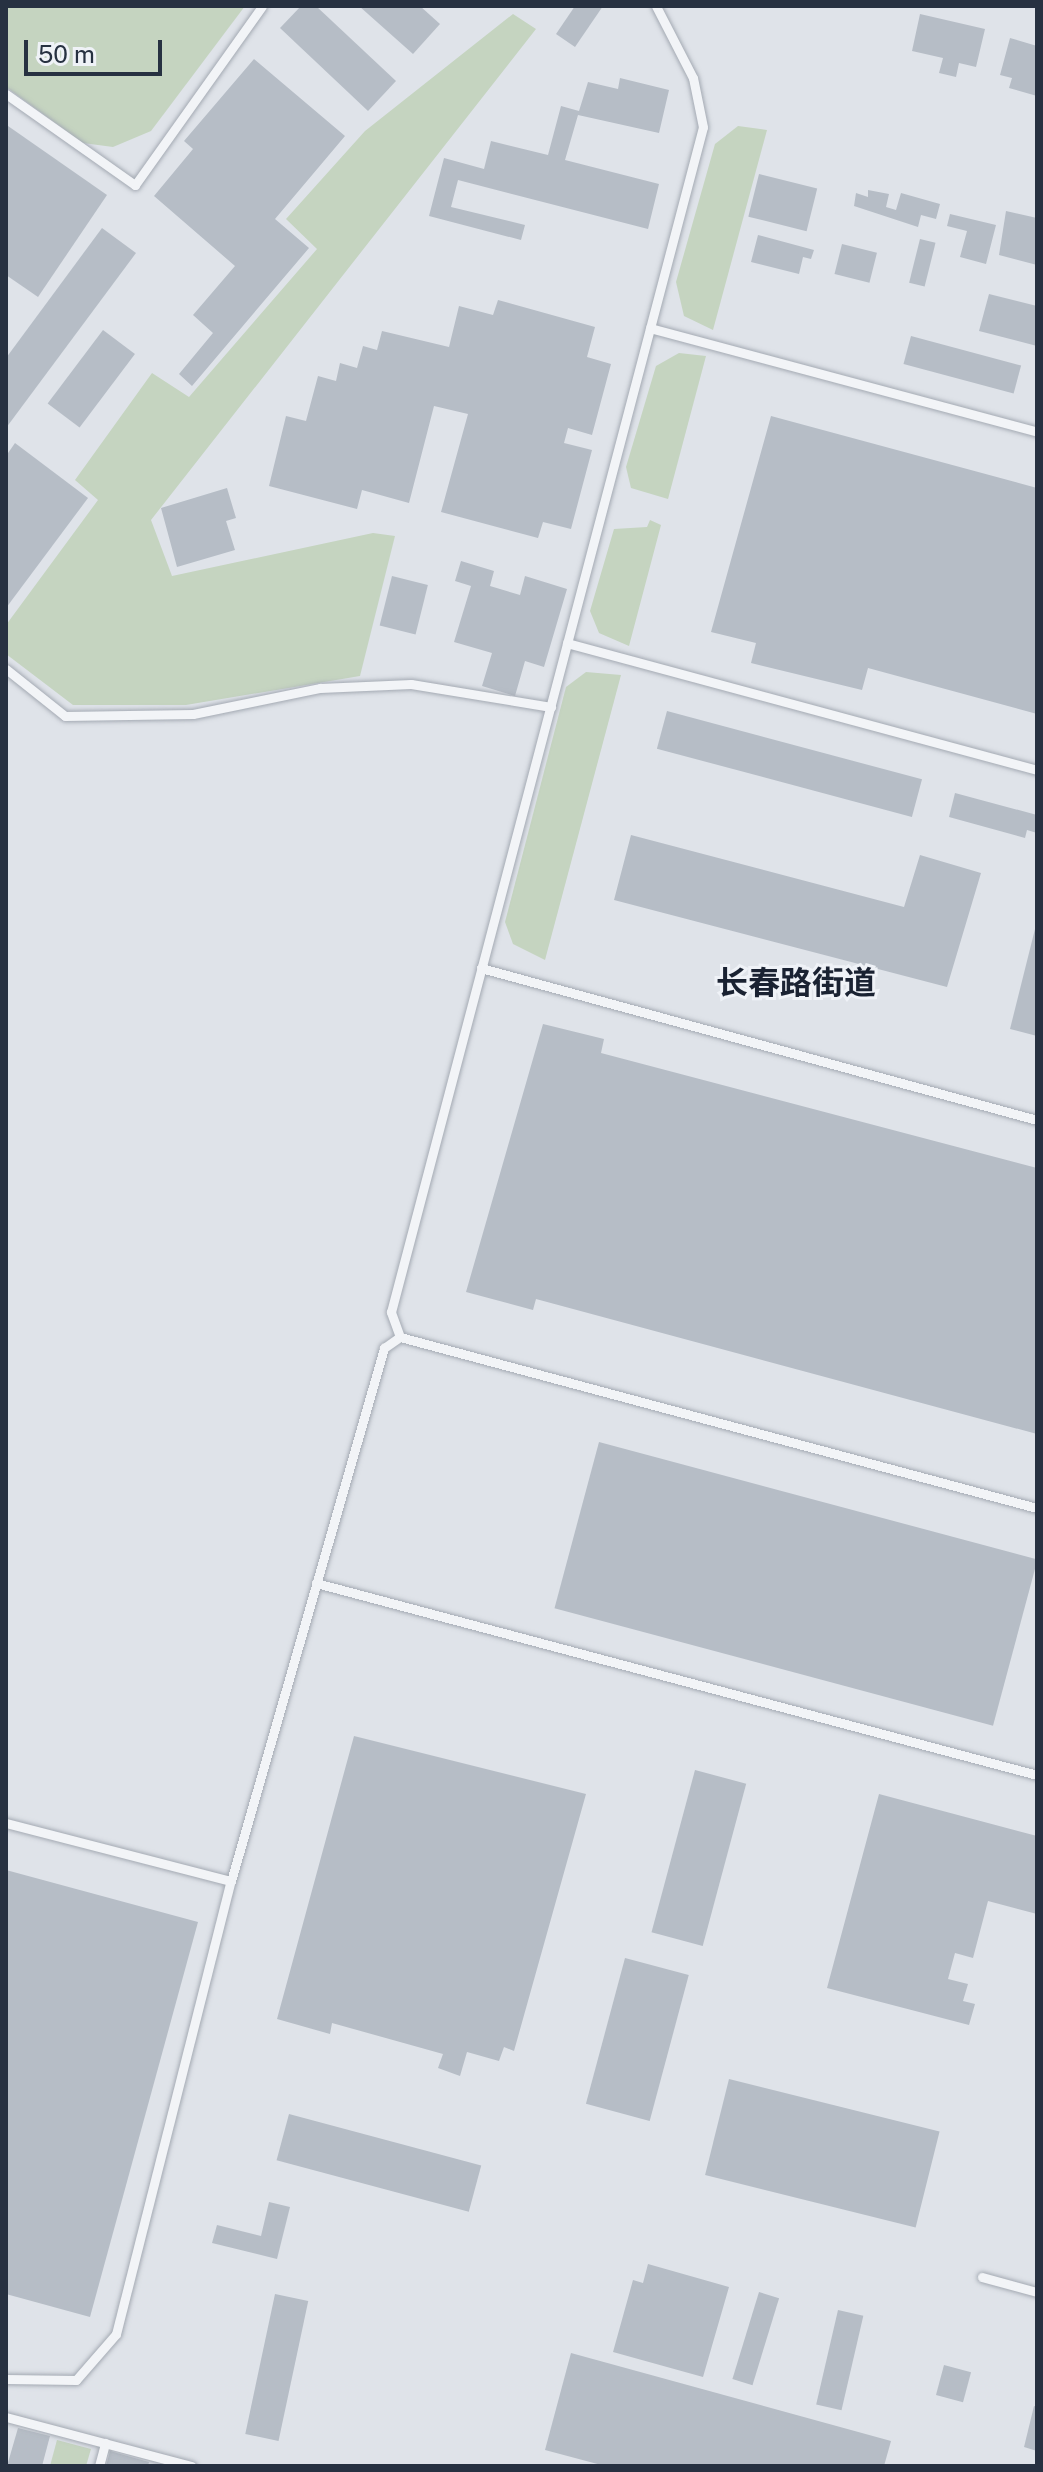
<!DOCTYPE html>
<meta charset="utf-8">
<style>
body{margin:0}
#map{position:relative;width:1043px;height:2472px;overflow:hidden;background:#dfe3e9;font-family:"Public Sans","Noto Sans SC",sans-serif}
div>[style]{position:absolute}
.green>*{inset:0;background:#c5d4c0}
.building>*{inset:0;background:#b6bdc6;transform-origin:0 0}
.roads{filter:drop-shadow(0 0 2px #a4aab3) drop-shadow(0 0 2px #a4aab3)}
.lane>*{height:9px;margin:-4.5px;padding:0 4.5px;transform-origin:4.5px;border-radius:4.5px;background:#f2f4f7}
span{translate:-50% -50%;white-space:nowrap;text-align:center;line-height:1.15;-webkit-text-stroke:6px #eff2f7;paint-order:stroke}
.district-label{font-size:32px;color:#1a2232;font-weight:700}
.frame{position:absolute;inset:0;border:8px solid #273141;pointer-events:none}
.scale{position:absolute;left:24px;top:40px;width:138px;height:36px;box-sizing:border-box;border:4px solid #273141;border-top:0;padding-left:10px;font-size:24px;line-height:28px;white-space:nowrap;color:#273141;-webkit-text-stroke:6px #eff2f7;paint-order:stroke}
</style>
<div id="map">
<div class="green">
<i style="clip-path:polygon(6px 6px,245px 6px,151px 131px,113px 147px,83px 143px,6px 87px)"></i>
<i style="clip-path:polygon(513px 14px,536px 29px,151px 520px,172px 576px,373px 533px,395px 536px,360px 676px,186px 705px,73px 705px,6px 654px,6px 625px,98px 500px,75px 480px,152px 373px,189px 397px,317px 249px,286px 219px,365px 131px)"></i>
<i style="clip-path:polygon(738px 126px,767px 130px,713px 330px,684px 316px,676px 282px,715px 144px)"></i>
<i style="clip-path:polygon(679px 353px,706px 356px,668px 499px,631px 488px,626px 467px,656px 366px)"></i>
<i style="clip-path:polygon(650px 520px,661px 525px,629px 646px,599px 633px,590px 611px,614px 529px,647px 527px)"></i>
<i style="clip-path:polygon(586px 672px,621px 675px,545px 960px,513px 944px,505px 922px,566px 687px)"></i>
<i style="clip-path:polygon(57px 2440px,91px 2449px,86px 2466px,50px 2466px)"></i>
</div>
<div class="building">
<i style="clip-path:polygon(301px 6px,316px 6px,396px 81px,368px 111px,280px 28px)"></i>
<i style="clip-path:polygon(359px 6px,420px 6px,440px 24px,413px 54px)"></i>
<i style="clip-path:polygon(575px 6px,603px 6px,575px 47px,556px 34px)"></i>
<i style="clip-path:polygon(920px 14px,985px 29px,976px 67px,959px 63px,956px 77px,939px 73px,943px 58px,912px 51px)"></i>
<i style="clip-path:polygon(1010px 38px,1037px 46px,1037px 96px,1009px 88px,1012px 78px,1000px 75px)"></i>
<i style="clip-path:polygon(254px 59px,345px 136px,275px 219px,309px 248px,192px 386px,179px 374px,213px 333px,193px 315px,235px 266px,154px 196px,193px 149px,184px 141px)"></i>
<i style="clip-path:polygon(620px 78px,669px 90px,659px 133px,578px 115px,565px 160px,659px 184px,648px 229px,458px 180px,451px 207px,525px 225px,521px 240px,429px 216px,444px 158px,484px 169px,491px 141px,548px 155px,561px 106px,579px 111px,588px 82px,618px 89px)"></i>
<i style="clip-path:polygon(8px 126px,107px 195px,38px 297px,6px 275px)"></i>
<i style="left:759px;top:174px;width:60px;height:44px;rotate:14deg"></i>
<i style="clip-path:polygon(868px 190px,889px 194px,886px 207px,896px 210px,901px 193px,940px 204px,936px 219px,921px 215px,918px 227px,854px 206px,856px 193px,868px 197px)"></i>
<i style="clip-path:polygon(1006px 211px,1037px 218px,1037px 265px,999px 255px)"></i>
<i style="clip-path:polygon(950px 214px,996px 225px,986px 264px,960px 257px,967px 231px,947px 226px)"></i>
<i style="clip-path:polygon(102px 228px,136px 253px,6px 428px,6px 358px)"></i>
<i style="clip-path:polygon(758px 235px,814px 250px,811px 259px,803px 257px,799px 274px,751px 262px)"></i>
<i style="left:920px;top:239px;width:16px;height:45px;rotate:14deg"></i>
<i style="left:842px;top:244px;width:36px;height:31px;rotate:14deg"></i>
<i style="clip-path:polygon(989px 294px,1037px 306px,1037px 346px,979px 331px)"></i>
<i style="clip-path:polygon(498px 300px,595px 327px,587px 357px,611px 364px,592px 435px,568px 428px,564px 443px,592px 450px,571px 529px,543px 522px,538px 538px,441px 512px,468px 414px,434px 406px,409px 503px,362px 490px,357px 509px,269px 486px,286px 416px,306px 421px,318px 376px,336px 381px,340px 363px,357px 368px,363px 346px,377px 350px,382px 331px,449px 347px,459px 306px,493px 315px)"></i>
<i style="left:103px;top:330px;width:40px;height:92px;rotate:37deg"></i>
<i style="left:911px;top:336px;width:114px;height:29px;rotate:15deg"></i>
<i style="clip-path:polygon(771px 416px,1037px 488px,1037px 714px,868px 668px,862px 690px,751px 663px,756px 643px,711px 632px)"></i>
<i style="clip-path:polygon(15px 443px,88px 498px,6px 608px,6px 456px)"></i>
<i style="clip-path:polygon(227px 488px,236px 518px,226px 521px,235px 550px,177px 567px,161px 508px)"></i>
<i style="clip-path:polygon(461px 561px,494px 571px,490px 586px,520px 595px,525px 576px,567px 589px,544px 667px,525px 661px,515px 696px,482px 686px,492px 653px,454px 642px,471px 586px,455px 581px)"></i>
<i style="left:392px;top:576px;width:37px;height:51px;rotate:14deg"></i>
<i style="left:667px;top:711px;width:264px;height:39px;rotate:15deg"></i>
<i style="clip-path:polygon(955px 793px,1037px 815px,1037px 833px,1027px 830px,1025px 838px,949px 817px)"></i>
<i style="clip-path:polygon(631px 835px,904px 907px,920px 855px,981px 873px,947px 987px,614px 900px)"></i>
<i style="clip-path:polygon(1036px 925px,1037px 925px,1037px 1036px,1010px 1029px)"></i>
<i style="clip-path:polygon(543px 1024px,604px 1039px,601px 1053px,1037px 1168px,1037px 1434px,536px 1299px,533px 1310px,466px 1292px)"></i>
<i style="left:599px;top:1442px;width:454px;height:172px;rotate:15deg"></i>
<i style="clip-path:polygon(354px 1736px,586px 1794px,514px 2051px,504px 2047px,499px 2061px,467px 2052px,460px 2076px,438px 2068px,443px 2054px,332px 2023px,330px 2034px,277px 2019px)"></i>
<i style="left:695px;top:1770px;width:53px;height:168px;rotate:15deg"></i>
<i style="clip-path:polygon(879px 1794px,1037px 1836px,1037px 1914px,988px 1901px,973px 1958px,955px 1953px,948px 1979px,968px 1984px,963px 2001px,975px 2004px,969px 2025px,827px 1988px)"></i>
<i style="clip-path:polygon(6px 1870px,198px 1922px,90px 2317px,6px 2294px)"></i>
<i style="left:625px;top:1958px;width:66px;height:151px;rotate:15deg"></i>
<i style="left:729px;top:2079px;width:217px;height:99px;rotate:14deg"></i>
<i style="left:289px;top:2114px;width:199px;height:48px;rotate:15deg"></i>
<i style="clip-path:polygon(269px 2202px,290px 2207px,277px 2259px,212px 2243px,217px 2225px,261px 2236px)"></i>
<i style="clip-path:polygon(648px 2264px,729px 2287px,703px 2377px,613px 2352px,633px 2280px,643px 2283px)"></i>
<i style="left:759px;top:2292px;width:21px;height:91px;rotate:17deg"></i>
<i style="left:275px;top:2294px;width:34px;height:143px;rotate:12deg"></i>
<i style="left:838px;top:2310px;width:26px;height:97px;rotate:13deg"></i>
<i style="clip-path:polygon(571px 2353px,891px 2441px,884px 2466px,605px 2466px,545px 2450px)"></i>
<i style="left:944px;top:2365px;width:28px;height:31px;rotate:15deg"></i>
<i style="clip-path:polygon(1034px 2406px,1037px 2407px,1037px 2451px,1024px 2447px)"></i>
<i style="clip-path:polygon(18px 2428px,50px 2436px,42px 2466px,7px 2466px)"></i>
<i style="clip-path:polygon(110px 2451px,149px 2462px,148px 2466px,106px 2466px)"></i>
</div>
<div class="roads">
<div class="lane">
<i style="left:6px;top:94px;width:158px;rotate:35.2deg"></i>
<i style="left:135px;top:185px;width:219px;rotate:-54.6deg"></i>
<i style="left:650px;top:328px;width:401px;rotate:15deg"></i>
<i style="left:567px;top:643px;width:487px;rotate:15.1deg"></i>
<i style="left:6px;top:669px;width:75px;rotate:38.5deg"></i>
<i style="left:65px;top:716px;width:128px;rotate:-0.9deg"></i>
<i style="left:193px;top:714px;width:130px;rotate:-11.6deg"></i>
<i style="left:320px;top:688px;width:91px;rotate:-2.5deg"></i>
<i style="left:411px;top:684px;width:142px;rotate:9.3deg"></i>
<i style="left:481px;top:968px;width:576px;rotate:15.29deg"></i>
<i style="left:400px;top:1337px;width:27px;rotate:-110deg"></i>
<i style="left:391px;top:1312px;width:1225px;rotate:-75.25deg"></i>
<i style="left:703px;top:127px;width:50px;rotate:-101.5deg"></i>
<i style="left:693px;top:78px;width:81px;rotate:-117.2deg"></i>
<i style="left:400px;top:1337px;width:660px;rotate:15.03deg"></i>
<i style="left:316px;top:1583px;width:746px;rotate:14.91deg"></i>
<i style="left:6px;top:1823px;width:232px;rotate:14.5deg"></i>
<i style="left:982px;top:2277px;width:57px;rotate:15.3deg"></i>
<i style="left:6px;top:2379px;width:70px;rotate:0.8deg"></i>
<i style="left:76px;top:2380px;width:61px;rotate:-49deg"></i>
<i style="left:116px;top:2334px;width:467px;rotate:-75.8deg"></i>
<i style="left:231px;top:1881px;width:555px;rotate:-73.98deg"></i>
<i style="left:384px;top:1348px;width:19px;rotate:-35deg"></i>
<i style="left:6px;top:2417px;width:192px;rotate:14.8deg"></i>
<i style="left:99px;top:2466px;width:24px;rotate:-75deg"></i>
</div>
</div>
<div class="district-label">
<span style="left:796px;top:983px">长春路街道</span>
</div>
<div class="frame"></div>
<div class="scale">50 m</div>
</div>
